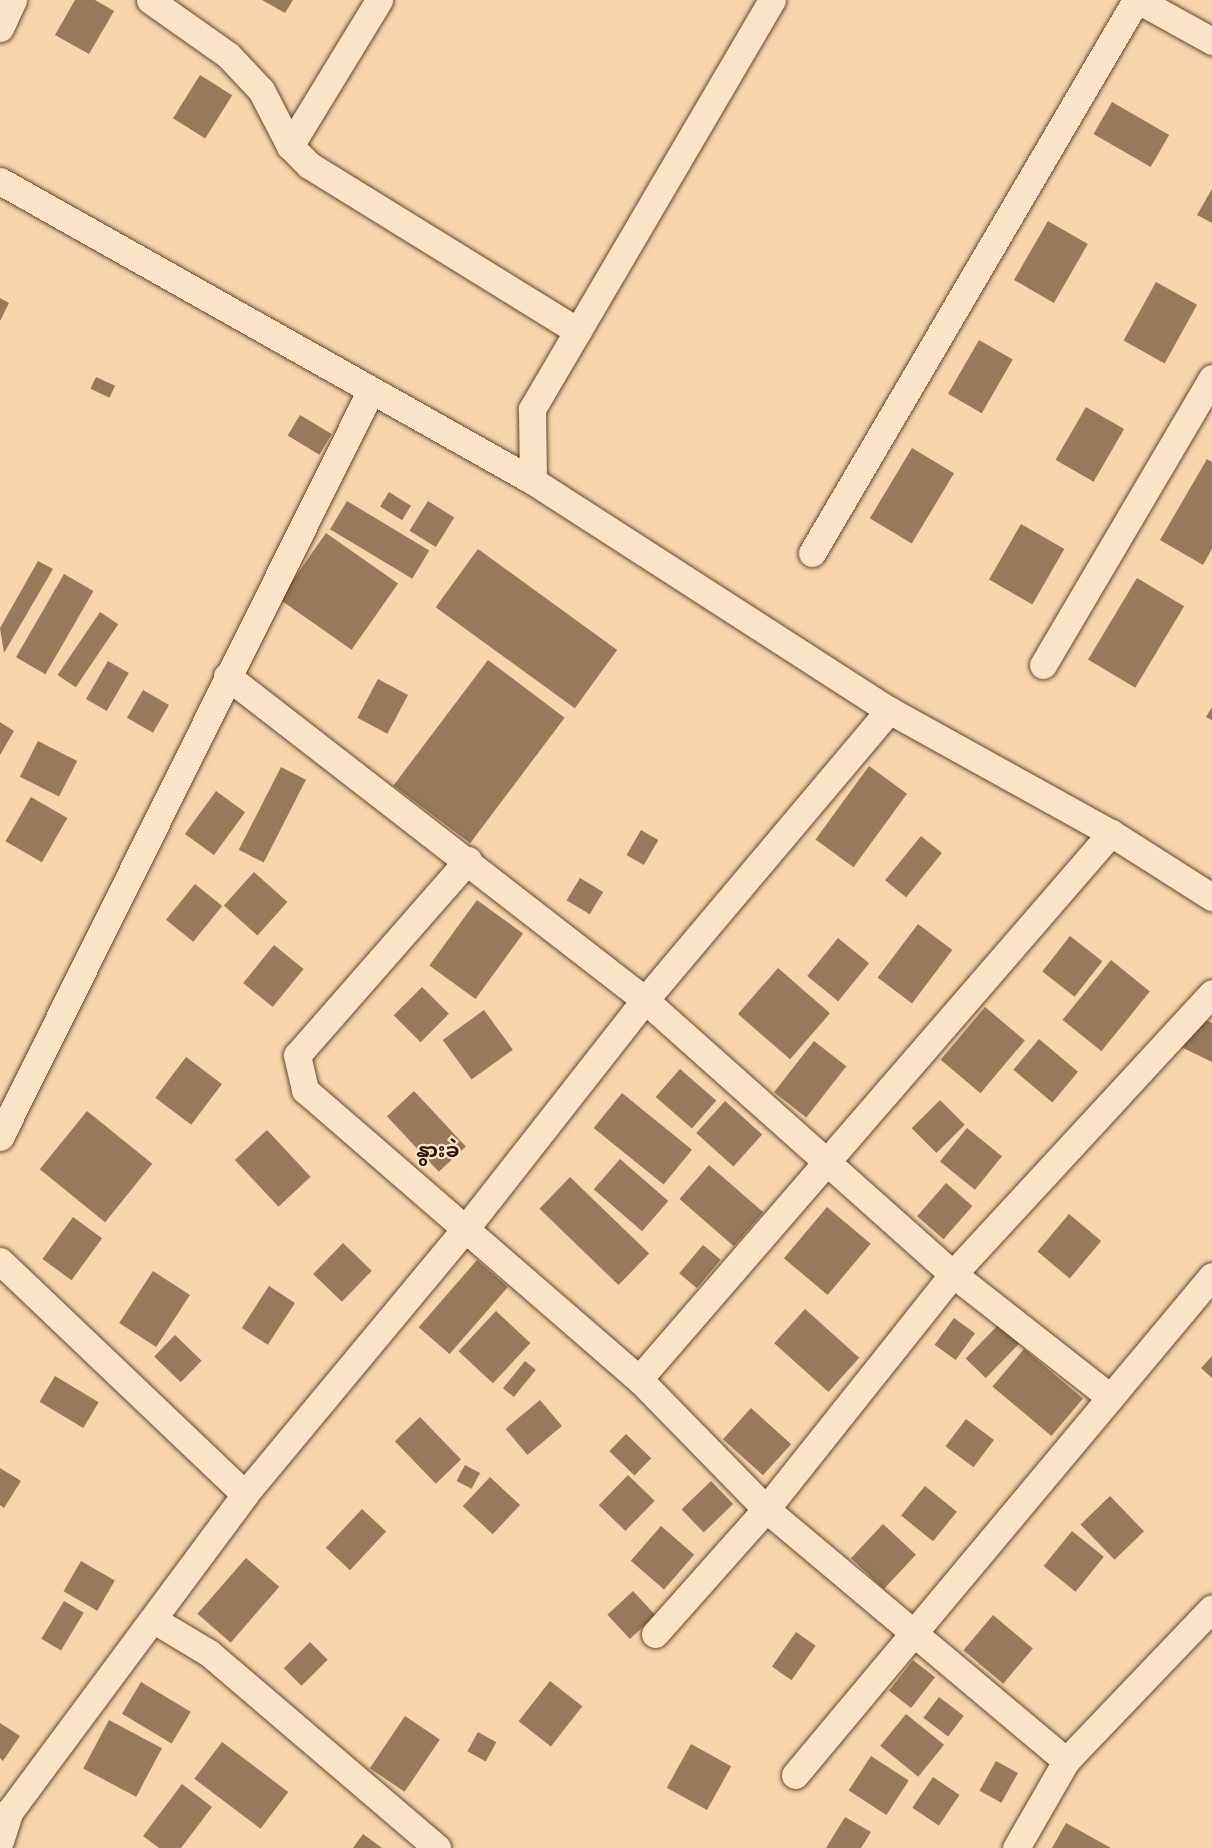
<!DOCTYPE html>
<meta charset="utf-8">
<style>
body{margin:0}
#map{position:relative;width:1212px;height:1848px;overflow:hidden;background:#f6d6aa;font-family:Vollkorn,"Noto Sans Myanmar",serif}
div>[style]{position:absolute}
.building>*{inset:0;background:#977a5b;transform-origin:0 0}
.roads{filter:drop-shadow(0 0 2px #62472f) drop-shadow(0 0 2px #62472f)}
.minor>*{height:27px;margin:-13.5px;padding:0 13.5px;transform-origin:13.5px;border-radius:13.5px;background:#f9e4c8}
span{translate:-50% -50%;white-space:nowrap;text-align:center;line-height:1.15;-webkit-text-stroke:4.5px #f9e4c8;paint-order:stroke}
.quarter-label{font-size:20px;color:#311706;font-weight:700}
</style>
<div id="map">
<div class="building">
<i style="clip-path:polygon(75px 0,95px 0,114px 11px,89px 54px,55px 35px)"></i>
<i style="clip-path:polygon(262px 0,293px 0,285px 13px)"></i>
<i style="left:200px;top:75px;width:38px;height:51px;rotate:32deg"></i>
<i style="left:1112px;top:102px;width:66px;height:37px;rotate:30deg"></i>
<i style="clip-path:polygon(1212px 189px,1212px 223px,1197px 215px)"></i>
<i style="left:1048px;top:221px;width:46px;height:68px;rotate:30deg"></i>
<i style="left:1156px;top:282px;width:47px;height:67px;rotate:29deg"></i>
<i style="clip-path:polygon(0 298px,9px 303px,0 321px)"></i>
<i style="left:979px;top:340px;width:39px;height:62px;rotate:30deg"></i>
<i style="left:96px;top:377px;width:21px;height:13px;rotate:25deg"></i>
<i style="left:1086px;top:407px;width:44px;height:61px;rotate:30deg"></i>
<i style="left:300px;top:415px;width:37px;height:24px;rotate:31deg"></i>
<i style="left:912px;top:448px;width:49px;height:82px;rotate:31deg"></i>
<i style="clip-path:polygon(1207px 459px,1212px 462px,1212px 549px,1203px 565px,1160px 540px)"></i>
<i style="left:389px;top:492px;width:26px;height:17px;rotate:32deg"></i>
<i style="left:347px;top:501px;width:96px;height:33px;rotate:31deg"></i>
<i style="left:428px;top:501px;width:31px;height:35px;rotate:32deg"></i>
<i style="left:1021px;top:524px;width:50px;height:64px;rotate:30deg"></i>
<i style="left:326px;top:533px;width:88px;height:81px;rotate:35deg"></i>
<i style="left:478px;top:549px;width:172px;height:72px;rotate:36deg"></i>
<i style="clip-path:polygon(38px 561px,53px 569px,4px 653px,0 628px)"></i>
<i style="left:64px;top:574px;width:34px;height:96px;rotate:30deg"></i>
<i style="left:1137px;top:578px;width:55px;height:95px;rotate:31deg"></i>
<i style="left:100px;top:612px;width:22px;height:76px;rotate:34deg"></i>
<i style="left:488px;top:660px;width:96px;height:157px;rotate:37deg"></i>
<i style="left:108px;top:661px;width:24px;height:44px;rotate:30deg"></i>
<i style="left:378px;top:679px;width:34px;height:44px;rotate:28deg"></i>
<i style="left:143px;top:690px;width:30px;height:32px;rotate:30deg"></i>
<i style="clip-path:polygon(1212px 707px,1212px 720px,1206px 717px)"></i>
<i style="clip-path:polygon(0 722px,14px 731px,0 755px)"></i>
<i style="left:38px;top:741px;width:44px;height:40px;rotate:27deg"></i>
<i style="left:869px;top:766px;width:47px;height:91px;rotate:36deg"></i>
<i style="left:281px;top:767px;width:28px;height:93px;rotate:27deg"></i>
<i style="left:216px;top:791px;width:36px;height:53px;rotate:36deg"></i>
<i style="left:31px;top:797px;width:42px;height:51px;rotate:30deg"></i>
<i style="left:641px;top:830px;width:20px;height:29px;rotate:30deg"></i>
<i style="left:921px;top:836px;width:27px;height:57px;rotate:39deg"></i>
<i style="left:254px;top:872px;width:45px;height:45px;rotate:42deg"></i>
<i style="left:580px;top:878px;width:27px;height:26px;rotate:31deg"></i>
<i style="left:195px;top:884px;width:35px;height:46px;rotate:39deg"></i>
<i style="left:477px;top:900px;width:57px;height:81px;rotate:36deg"></i>
<i style="left:918px;top:924px;width:43px;height:67px;rotate:37deg"></i>
<i style="left:1070px;top:936px;width:41px;height:45px;rotate:38deg"></i>
<i style="left:838px;top:938px;width:40px;height:49px;rotate:39deg"></i>
<i style="left:274px;top:945px;width:38px;height:49px;rotate:39deg"></i>
<i style="left:1111px;top:960px;width:50px;height:77px;rotate:39deg"></i>
<i style="left:778px;top:968px;width:69px;height:61px;rotate:41deg"></i>
<i style="left:422px;top:987px;width:38px;height:40px;rotate:45deg"></i>
<i style="left:985px;top:1007px;width:52px;height:69px;rotate:40deg"></i>
<i style="left:484px;top:1010px;width:49px;height:51px;rotate:54deg"></i>
<i style="clip-path:polygon(1193px 1014px,1212px 1023px,1212px 1062px,1177px 1045px)"></i>
<i style="left:1039px;top:1039px;width:51px;height:40px;rotate:40deg"></i>
<i style="left:814px;top:1041px;width:41px;height:65px;rotate:38deg"></i>
<i style="left:186px;top:1057px;width:45px;height:51px;rotate:37deg"></i>
<i style="left:680px;top:1069px;width:48px;height:37px;rotate:41deg"></i>
<i style="left:414px;top:1091px;width:76px;height:37px;rotate:47deg"></i>
<i style="left:622px;top:1093px;width:90px;height:45px;rotate:39deg"></i>
<i style="left:940px;top:1100px;width:35px;height:40px;rotate:45deg"></i>
<i style="left:725px;top:1101px;width:50px;height:43px;rotate:42deg"></i>
<i style="left:87px;top:1111px;width:84px;height:75px;rotate:39deg"></i>
<i style="left:967px;top:1128px;width:45px;height:43px;rotate:39deg"></i>
<i style="left:267px;top:1130px;width:64px;height:44px;rotate:47deg"></i>
<i style="left:620px;top:1159px;width:64px;height:40px;rotate:41deg"></i>
<i style="left:709px;top:1165px;width:72px;height:45px;rotate:41deg"></i>
<i style="left:570px;top:1177px;width:110px;height:44px;rotate:44deg"></i>
<i style="left:946px;top:1183px;width:35px;height:44px;rotate:41deg"></i>
<i style="left:827px;top:1207px;width:57px;height:67px;rotate:40deg"></i>
<i style="left:1069px;top:1214px;width:42px;height:49px;rotate:40deg"></i>
<i style="left:73px;top:1217px;width:36px;height:52px;rotate:36deg"></i>
<i style="left:343px;top:1243px;width:40px;height:43px;rotate:44deg"></i>
<i style="left:703px;top:1245px;width:23px;height:37px;rotate:40deg"></i>
<i style="left:477px;top:1260px;width:41px;height:89px;rotate:41deg"></i>
<i style="left:153px;top:1271px;width:44px;height:62px;rotate:33deg"></i>
<i style="left:269px;top:1286px;width:31px;height:50px;rotate:33deg"></i>
<i style="left:805px;top:1309px;width:73px;height:46px;rotate:42deg"></i>
<i style="left:496px;top:1311px;width:47px;height:55px;rotate:43deg"></i>
<i style="left:954px;top:1318px;width:26px;height:33px;rotate:36deg"></i>
<i style="left:999px;top:1324px;width:28px;height:48px;rotate:44deg"></i>
<i style="left:175px;top:1335px;width:37px;height:30px;rotate:44deg"></i>
<i style="left:1024px;top:1349px;width:77px;height:49px;rotate:40deg"></i>
<i style="clip-path:polygon(1212px 1356px,1212px 1378px,1201px 1368px)"></i>
<i style="left:525px;top:1361px;width:14px;height:35px;rotate:39deg"></i>
<i style="left:55px;top:1376px;width:51px;height:30px;rotate:31deg"></i>
<i style="left:540px;top:1400px;width:34px;height:45px;rotate:50deg"></i>
<i style="left:751px;top:1408px;width:54px;height:42px;rotate:42deg"></i>
<i style="left:420px;top:1417px;width:59px;height:35px;rotate:46deg"></i>
<i style="left:966px;top:1419px;width:35px;height:34px;rotate:37deg"></i>
<i style="left:626px;top:1434px;width:35px;height:24px;rotate:44deg"></i>
<i style="left:465px;top:1465px;width:17px;height:18px;rotate:28deg"></i>
<i style="clip-path:polygon(0 1468px,21px 1481px,4px 1508px,0 1505px)"></i>
<i style="left:628px;top:1475px;width:37px;height:42px;rotate:44deg"></i>
<i style="left:490px;top:1477px;width:41px;height:40px;rotate:43deg"></i>
<i style="left:711px;top:1481px;width:32px;height:41px;rotate:46deg"></i>
<i style="left:925px;top:1486px;width:41px;height:38px;rotate:39deg"></i>
<i style="left:1110px;top:1496px;width:49px;height:41px;rotate:46deg"></i>
<i style="left:362px;top:1509px;width:33px;height:53px;rotate:43deg"></i>
<i style="left:883px;top:1524px;width:45px;height:47px;rotate:43deg"></i>
<i style="left:661px;top:1526px;width:44px;height:46px;rotate:41deg"></i>
<i style="left:1072px;top:1531px;width:41px;height:45px;rotate:39deg"></i>
<i style="left:246px;top:1558px;width:44px;height:74px;rotate:41deg"></i>
<i style="left:81px;top:1561px;width:39px;height:35px;rotate:30deg"></i>
<i style="left:633px;top:1591px;width:33px;height:35px;rotate:47deg"></i>
<i style="left:64px;top:1601px;width:23px;height:44px;rotate:31deg"></i>
<i style="left:993px;top:1615px;width:52px;height:46px;rotate:40deg"></i>
<i style="left:796px;top:1632px;width:24px;height:42px;rotate:35deg"></i>
<i style="left:310px;top:1642px;width:25px;height:37px;rotate:45deg"></i>
<i style="left:913px;top:1660px;width:28px;height:39px;rotate:38deg"></i>
<i style="left:550px;top:1681px;width:41px;height:51px;rotate:38deg"></i>
<i style="left:141px;top:1682px;width:58px;height:37px;rotate:31deg"></i>
<i style="left:939px;top:1697px;width:31px;height:26px;rotate:37deg"></i>
<i style="left:906px;top:1714px;width:49px;height:41px;rotate:39deg"></i>
<i style="left:405px;top:1716px;width:42px;height:63px;rotate:34deg"></i>
<i style="left:109px;top:1720px;width:60px;height:55px;rotate:28deg"></i>
<i style="clip-path:polygon(0 1723px,20px 1736px,3px 1761px,0 1758px)"></i>
<i style="left:478px;top:1732px;width:21px;height:22px;rotate:29deg"></i>
<i style="left:222px;top:1742px;width:83px;height:46px;rotate:37deg"></i>
<i style="left:691px;top:1744px;width:46px;height:50px;rotate:29deg"></i>
<i style="left:871px;top:1756px;width:45px;height:41px;rotate:33deg"></i>
<i style="left:996px;top:1761px;width:25px;height:34px;rotate:29deg"></i>
<i style="left:933px;top:1777px;width:32px;height:37px;rotate:34deg"></i>
<i style="clip-path:polygon(182px 1784px,212px 1807px,181px 1848px,159px 1848px,143px 1836px)"></i>
<i style="clip-path:polygon(845px 1817px,871px 1832px,861px 1848px,826px 1848px)"></i>
<i style="clip-path:polygon(1066px 1823px,1111px 1848px,1052px 1848px)"></i>
<i style="clip-path:polygon(363px 1834px,382px 1848px,353px 1848px)"></i>
</div>
<div class="roads">
<div class="minor">
<i style="left:150px;top:0;width:95px;rotate:35.2deg"></i>
<i style="left:228px;top:55px;width:48px;rotate:46.7deg"></i>
<i style="left:261px;top:90px;width:63px;rotate:62.6deg"></i>
<i style="left:290px;top:146px;width:27px;rotate:45deg"></i>
<i style="left:309px;top:165px;width:316px;rotate:31.7deg"></i>
<i style="left:1138px;top:0;width:85px;rotate:29deg"></i>
<i style="left:0;top:28px;width:31px;rotate:-65deg"></i>
<i style="left:290px;top:146px;width:171px;rotate:-58.6deg"></i>
<i style="left:0;top:181px;width:612px;rotate:29.37deg"></i>
<i style="left:533px;top:481px;width:423px;rotate:32.8deg"></i>
<i style="left:889px;top:710px;width:254px;rotate:29deg"></i>
<i style="left:1111px;top:833px;width:120px;rotate:32.4deg"></i>
<i style="left:533px;top:481px;width:72px;rotate:-90.8deg"></i>
<i style="left:532px;top:409px;width:474px;rotate:-59.6deg"></i>
<i style="left:812px;top:553px;width:641px;rotate:-59.63deg"></i>
<i style="left:1043px;top:665px;width:333px;rotate:-59.5deg"></i>
<i style="left:227px;top:676px;width:529px;rotate:37.78deg"></i>
<i style="left:645px;top:1000px;width:412px;rotate:41.7deg"></i>
<i style="left:953px;top:1274px;width:199px;rotate:38.1deg"></i>
<i style="left:468px;top:860px;width:259px;rotate:131.2deg"></i>
<i style="left:297px;top:1055px;width:36px;rotate:77deg"></i>
<i style="left:305px;top:1090px;width:442px;rotate:40.9deg"></i>
<i style="left:639px;top:1379px;width:182px;rotate:45.7deg"></i>
<i style="left:766px;top:1509px;width:392px;rotate:40deg"></i>
<i style="left:0;top:1137px;width:832px;rotate:-63.59deg"></i>
<i style="left:0;top:1261px;width:338px;rotate:43.6deg"></i>
<i style="left:639px;top:1379px;width:722px;rotate:-49.16deg"></i>
<i style="left:154px;top:1620px;width:64px;rotate:31deg"></i>
<i style="left:209px;top:1653px;width:300px;rotate:40.5deg"></i>
<i style="left:655px;top:1634px;width:167px;rotate:-48.4deg"></i>
<i style="left:766px;top:1509px;width:300px;rotate:-51.5deg"></i>
<i style="left:953px;top:1274px;width:382px;rotate:-47.3deg"></i>
<i style="left:795px;top:1775px;width:650px;rotate:-50.12deg"></i>
<i style="left:0;top:1841px;width:32px;rotate:-72deg"></i>
<i style="left:10px;top:1811px;width:395px;rotate:-53.4deg"></i>
<i style="left:245px;top:1494px;width:346px;rotate:-50.3deg"></i>
<i style="left:466px;top:1228px;width:290px;rotate:-51.9deg"></i>
<i style="left:645px;top:1000px;width:379px;rotate:-49.9deg"></i>
<i style="left:1016px;top:1848px;width:100px;rotate:-60.1deg"></i>
<i style="left:1066px;top:1761px;width:211px;rotate:-46.3deg"></i>
</div>
</div>
<div class="quarter-label">
<span style="left:438px;top:1152px">နွားခဲ</span>
</div>
</div>
